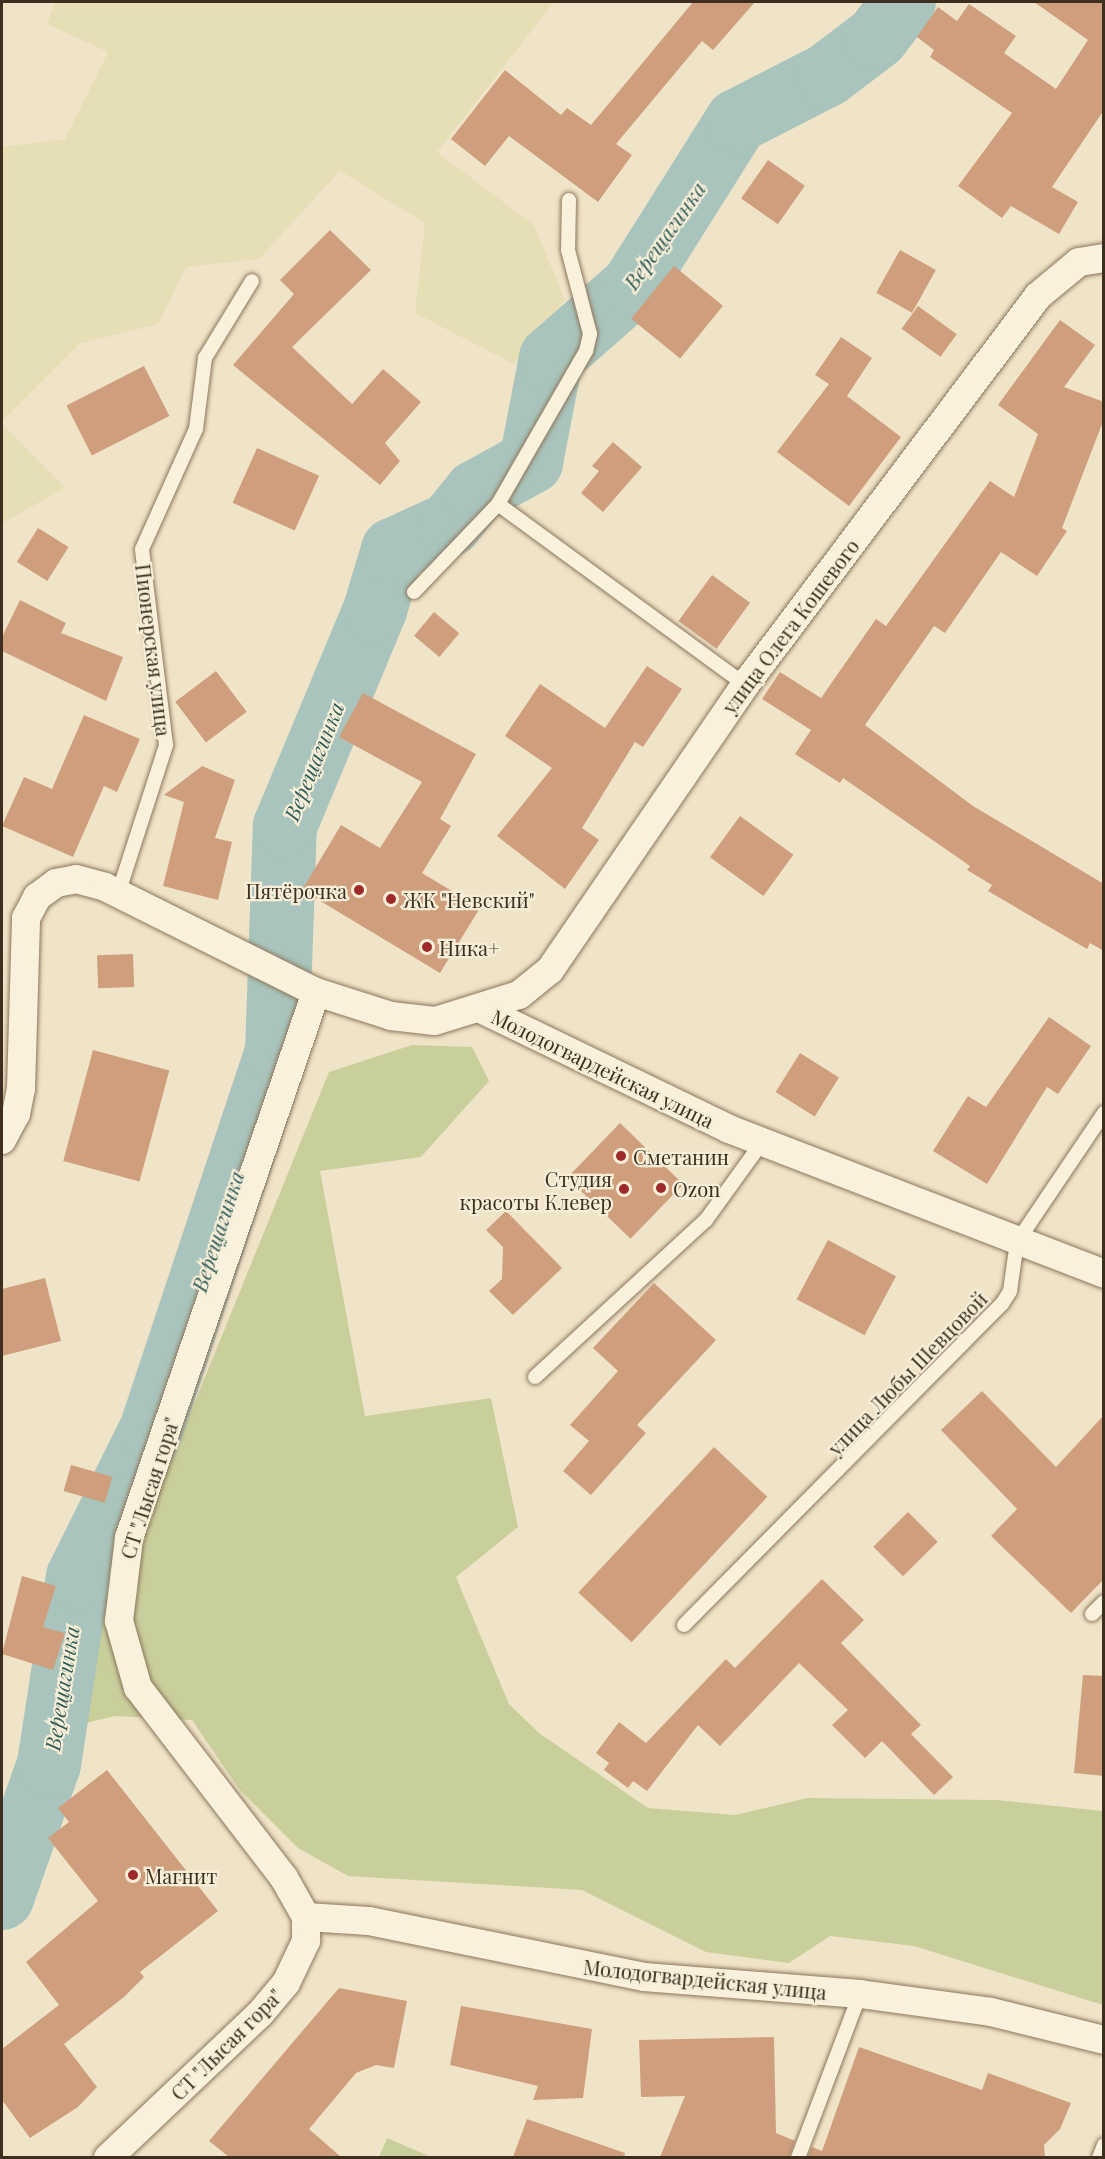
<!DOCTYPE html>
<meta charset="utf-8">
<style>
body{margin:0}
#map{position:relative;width:1105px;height:2159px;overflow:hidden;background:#f0e4c8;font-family:"Playfair Display",serif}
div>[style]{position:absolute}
.farmland>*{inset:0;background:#e6deb5}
.green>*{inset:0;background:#c9cf9b}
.river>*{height:64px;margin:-32px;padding:0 32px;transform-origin:32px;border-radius:32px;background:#a9c4bc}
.building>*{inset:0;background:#cf9f7d;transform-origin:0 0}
.roads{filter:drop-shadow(0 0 2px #8d765c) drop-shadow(0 0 2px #8d765c)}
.service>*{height:14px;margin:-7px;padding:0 7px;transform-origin:7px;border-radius:7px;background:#faf1dc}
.minor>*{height:28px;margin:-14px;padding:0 14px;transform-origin:14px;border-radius:14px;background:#faf1dc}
.dots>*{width:16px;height:16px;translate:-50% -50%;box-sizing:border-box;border:3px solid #f7eed8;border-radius:50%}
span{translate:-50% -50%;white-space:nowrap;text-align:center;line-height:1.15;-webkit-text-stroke:4.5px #f7eed8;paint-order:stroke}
.street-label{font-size:20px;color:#3d2e20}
.poi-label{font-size:20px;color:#3d2e20}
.right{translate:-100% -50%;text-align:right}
.left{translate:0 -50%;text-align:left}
.water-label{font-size:21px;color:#2f5d5a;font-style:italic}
.frame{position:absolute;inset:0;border:3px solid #3d2e20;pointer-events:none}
</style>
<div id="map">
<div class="farmland">
<i style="clip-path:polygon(55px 2px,554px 2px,437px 152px,534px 225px,565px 300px,514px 364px,415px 313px,425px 223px,340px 171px,259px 259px,186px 267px,158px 324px,79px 344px,2px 421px,2px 147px,65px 139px,108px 52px,47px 24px)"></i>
<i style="clip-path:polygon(2px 424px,65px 488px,2px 523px)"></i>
</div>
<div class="green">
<i style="clip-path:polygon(412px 1045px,472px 1047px,489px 1081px,421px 1157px,320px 1171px,365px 1416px,491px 1398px,518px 1527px,456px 1577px,509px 1704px,539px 1733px,648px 1808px,735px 1815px,807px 1798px,997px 1800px,1103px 1811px,1103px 2005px,914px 1946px,830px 1936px,789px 1963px,706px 1952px,582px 1890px,348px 1876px,298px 1848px,239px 1789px,192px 1720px,115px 1716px,70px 1727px,2px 1926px,2px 1836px,76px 1658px,143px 1530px,329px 1072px)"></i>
<i style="clip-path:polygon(387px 2138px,431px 2157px,379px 2157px)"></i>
</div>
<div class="river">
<i style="left:2px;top:1898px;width:142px;rotate:-70.7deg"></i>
<i style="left:49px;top:1764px;width:189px;rotate:-81.2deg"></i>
<i style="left:78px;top:1577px;width:164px;rotate:-63.6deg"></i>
<i style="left:151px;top:1430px;width:398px;rotate:-71.6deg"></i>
<i style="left:277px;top:1052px;width:226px;rotate:-88deg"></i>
<i style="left:285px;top:826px;width:234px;rotate:-67.4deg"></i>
<i style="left:375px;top:610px;width:63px;rotate:-73.3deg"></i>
<i style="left:393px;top:550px;width:63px;rotate:-24.5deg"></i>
<i style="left:450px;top:524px;width:41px;rotate:-50.9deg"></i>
<i style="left:476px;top:492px;width:63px;rotate:-28.6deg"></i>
<i style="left:531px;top:462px;width:106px;rotate:-79.1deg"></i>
<i style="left:551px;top:358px;width:109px;rotate:-41.3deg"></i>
<i style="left:633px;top:286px;width:195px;rotate:-57.8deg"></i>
<i style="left:737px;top:121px;width:101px;rotate:-27.1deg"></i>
<i style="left:827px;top:75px;width:63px;rotate:-37.2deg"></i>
<i style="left:877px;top:37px;width:44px;rotate:-52.4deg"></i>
</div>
<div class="building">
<i style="clip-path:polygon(693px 2px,755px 2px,713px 50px,702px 41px,616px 144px,632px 155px,598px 202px,509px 136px,485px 166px,451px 139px,505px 70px,561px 115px,567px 108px,591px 125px)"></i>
<i style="clip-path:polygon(1034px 2px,1104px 2px,1104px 110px,1052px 187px,1078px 202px,1059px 234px,1011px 206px,1002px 218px,958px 186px,1012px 113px,930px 57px,934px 50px,917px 37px,938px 7px,957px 21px,969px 4px,1016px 36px,1004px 53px,1056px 89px,1088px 40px)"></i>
<i style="left:768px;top:160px;width:45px;height:47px;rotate:35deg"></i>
<i style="clip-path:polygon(330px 230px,371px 270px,292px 347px,352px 404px,383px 369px,421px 402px,385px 443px,400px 461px,380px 485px,233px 365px,294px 294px,280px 280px)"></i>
<i style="left:900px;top:250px;width:41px;height:49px;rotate:29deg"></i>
<i style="left:674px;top:266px;width:63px;height:68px;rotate:39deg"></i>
<i style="left:918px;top:306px;width:48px;height:28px;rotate:36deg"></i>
<i style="clip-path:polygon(1060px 320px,1095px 345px,1064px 387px,1104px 402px,1104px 419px,1062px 528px,1067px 531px,1037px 576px,1001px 552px,945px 633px,934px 626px,865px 725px,973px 806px,1104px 884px,1104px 951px,1090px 943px,1087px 949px,988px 891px,992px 885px,967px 870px,970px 866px,843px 778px,840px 783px,795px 754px,811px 730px,762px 699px,780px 672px,821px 698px,876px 619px,886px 626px,990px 481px,1014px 497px,1038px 434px,998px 405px)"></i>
<i style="clip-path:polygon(841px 337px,872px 358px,847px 396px,901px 437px,849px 506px,777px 452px,829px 384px,815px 375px)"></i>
<i style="left:144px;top:366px;width:56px;height:87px;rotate:63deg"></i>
<i style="clip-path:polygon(613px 442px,642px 467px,603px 512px,581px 493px,599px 471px,592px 466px)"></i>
<i style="left:257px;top:448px;width:68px;height:60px;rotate:24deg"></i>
<i style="left:38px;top:528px;width:36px;height:40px;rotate:32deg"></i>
<i style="left:712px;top:575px;width:47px;height:57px;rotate:36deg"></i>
<i style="clip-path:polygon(20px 600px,66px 623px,61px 633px,123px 657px,106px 701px,2px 651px,2px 637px)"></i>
<i style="left:434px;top:612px;width:33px;height:31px;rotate:40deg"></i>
<i style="clip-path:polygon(647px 666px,682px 689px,643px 747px,635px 742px,582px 828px,599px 840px,565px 889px,497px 836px,552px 768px,505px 736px,540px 684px,605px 728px)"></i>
<i style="left:216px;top:671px;width:51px;height:51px;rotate:53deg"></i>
<i style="clip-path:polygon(363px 693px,476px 754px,440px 819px,451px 826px,422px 873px,480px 908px,440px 973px,302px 890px,341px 825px,380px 848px,422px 782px,339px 737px)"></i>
<i style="clip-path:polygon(84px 715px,140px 739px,117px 792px,104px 786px,73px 857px,2px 826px,24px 777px,52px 789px)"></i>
<i style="clip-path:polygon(202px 766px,235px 780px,215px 838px,232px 842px,218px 900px,163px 886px,184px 802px,164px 795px)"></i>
<i style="left:740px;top:816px;width:66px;height:51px;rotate:36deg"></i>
<i style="left:133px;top:954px;width:33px;height:36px;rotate:88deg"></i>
<i style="clip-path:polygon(1049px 1017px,1091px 1046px,1058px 1094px,1047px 1087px,987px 1184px,933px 1151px,968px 1096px,986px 1107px)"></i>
<i style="left:93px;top:1050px;width:79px;height:115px;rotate:15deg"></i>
<i style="left:800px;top:1053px;width:46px;height:46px;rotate:32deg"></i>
<i style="left:620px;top:1123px;width:88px;height:76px;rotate:44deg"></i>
<i style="clip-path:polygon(506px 1211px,562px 1268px,513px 1315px,489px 1291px,502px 1279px,503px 1247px,486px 1230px)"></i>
<i style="left:828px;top:1240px;width:77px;height:67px;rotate:28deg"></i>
<i style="clip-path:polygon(45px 1278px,61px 1341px,2px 1356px,2px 1289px)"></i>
<i style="clip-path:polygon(654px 1283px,716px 1340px,637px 1425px,646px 1433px,591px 1495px,563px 1471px,589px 1441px,570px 1425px,618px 1371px,593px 1348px)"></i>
<i style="clip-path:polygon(982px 1391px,1056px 1467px,1104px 1415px,1104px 1579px,1071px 1613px,991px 1536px,1017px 1509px,941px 1430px)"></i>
<i style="left:714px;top:1447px;width:73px;height:199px;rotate:43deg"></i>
<i style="left:71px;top:1465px;width:43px;height:27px;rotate:16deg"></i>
<i style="left:908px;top:1512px;width:42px;height:49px;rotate:45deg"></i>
<i style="clip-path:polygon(22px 1576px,56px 1586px,43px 1627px,65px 1633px,53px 1670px,2px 1654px)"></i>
<i style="clip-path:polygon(822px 1579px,864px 1620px,841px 1643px,921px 1725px,911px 1734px,953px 1777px,934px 1795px,882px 1741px,865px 1758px,832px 1725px,848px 1710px,799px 1663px,720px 1746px,698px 1725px,647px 1791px,633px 1781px,628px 1788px,604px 1770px,609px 1763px,596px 1753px,619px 1722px,646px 1743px,726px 1659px,735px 1668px)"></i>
<i style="clip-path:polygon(1083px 1675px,1104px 1676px,1104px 1776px,1074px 1773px)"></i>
<i style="clip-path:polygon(107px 1770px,218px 1911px,140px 1972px,144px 1977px,124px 1997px,64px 2044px,97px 2087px,78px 2107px,30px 2138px,2px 2100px,2px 2049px,59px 2005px,26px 1962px,98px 1901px,48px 1838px,69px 1822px,58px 1808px)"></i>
<i style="clip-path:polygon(339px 1988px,407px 2001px,394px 2068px,376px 2065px,356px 2073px,309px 2129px,341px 2157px,229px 2157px,209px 2141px)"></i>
<i style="clip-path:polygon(461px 2006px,592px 2029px,583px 2098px,533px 2100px,538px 2086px,450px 2065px)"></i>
<i style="clip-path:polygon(774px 2037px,776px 2133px,795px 2141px,789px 2157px,660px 2157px,685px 2096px,641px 2097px,639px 2040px)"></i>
<i style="clip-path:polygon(859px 2047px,982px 2090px,988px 2073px,1071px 2103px,1060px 2129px,1044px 2145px,1045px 2157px,808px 2157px,812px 2147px,822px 2151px)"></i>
<i style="clip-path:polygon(527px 2119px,625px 2153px,624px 2157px,513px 2157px)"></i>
</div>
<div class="roads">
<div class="service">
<i style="left:569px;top:200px;width:50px;rotate:91.1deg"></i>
<i style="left:568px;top:250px;width:87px;rotate:75.3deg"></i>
<i style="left:590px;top:334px;width:17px;rotate:103deg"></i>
<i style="left:586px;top:351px;width:177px;rotate:119.9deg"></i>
<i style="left:498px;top:504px;width:306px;rotate:36.2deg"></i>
<i style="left:414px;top:592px;width:122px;rotate:-46.3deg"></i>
<i style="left:118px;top:894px;width:157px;rotate:-72.1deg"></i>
<i style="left:166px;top:745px;width:197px;rotate:-97deg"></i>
<i style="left:142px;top:549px;width:132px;rotate:-65.8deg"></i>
<i style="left:196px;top:429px;width:72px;rotate:-82.8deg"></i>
<i style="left:205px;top:358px;width:90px;rotate:-58.6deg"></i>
<i style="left:535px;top:1377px;width:232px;rotate:-42.6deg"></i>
<i style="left:706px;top:1220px;width:97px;rotate:-54.2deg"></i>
<i style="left:1092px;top:1614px;width:17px;rotate:-45deg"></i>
<i style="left:684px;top:1625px;width:452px;rotate:-45.3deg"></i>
<i style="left:1002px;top:1304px;width:15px;rotate:-58deg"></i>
<i style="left:1010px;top:1291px;width:49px;rotate:-81.9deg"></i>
<i style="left:1017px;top:1242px;width:156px;rotate:-56deg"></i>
<i style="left:798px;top:2158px;width:175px;rotate:-69.3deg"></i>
<i style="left:1099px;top:2158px;width:14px;rotate:-69deg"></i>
</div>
<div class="minor">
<i style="left:483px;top:1010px;width:273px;rotate:25.8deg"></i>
<i style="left:729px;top:1129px;width:402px;rotate:21.1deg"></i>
<i style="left:2px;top:1140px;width:30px;rotate:-62deg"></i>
<i style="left:16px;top:1114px;width:25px;rotate:-79deg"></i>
<i style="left:21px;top:1089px;width:171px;rotate:-88.3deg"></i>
<i style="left:26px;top:918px;width:24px;rotate:-62deg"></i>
<i style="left:37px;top:897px;width:24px;rotate:-36deg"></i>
<i style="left:56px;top:883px;width:20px;rotate:-11deg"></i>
<i style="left:76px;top:879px;width:30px;rotate:15deg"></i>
<i style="left:105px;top:887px;width:236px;rotate:26.5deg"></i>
<i style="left:316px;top:992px;width:79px;rotate:17.7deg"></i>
<i style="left:391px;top:1016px;width:44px;rotate:6.5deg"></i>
<i style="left:435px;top:1021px;width:88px;rotate:-17.2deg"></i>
<i style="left:519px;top:995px;width:40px;rotate:-39deg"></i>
<i style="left:550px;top:970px;width:345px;rotate:-55.6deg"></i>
<i style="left:745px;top:685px;width:487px;rotate:-53deg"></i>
<i style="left:1038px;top:296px;width:53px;rotate:-39.7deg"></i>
<i style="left:1079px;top:262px;width:25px;rotate:-9deg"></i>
<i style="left:306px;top:1917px;width:63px;rotate:3.6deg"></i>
<i style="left:369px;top:1921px;width:281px;rotate:11.5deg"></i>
<i style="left:644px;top:1977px;width:217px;rotate:4.5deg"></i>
<i style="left:860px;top:1994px;width:132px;rotate:7.8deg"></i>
<i style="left:991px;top:2012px;width:116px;rotate:13.9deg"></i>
<i style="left:108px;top:2158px;width:209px;rotate:-43.5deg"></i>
<i style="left:260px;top:2014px;width:40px;rotate:-50deg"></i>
<i style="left:286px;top:1983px;width:47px;rotate:-64.5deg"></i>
<i style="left:306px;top:1941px;width:24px;rotate:-90deg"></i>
<i style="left:306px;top:1917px;width:45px;rotate:-119.4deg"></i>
<i style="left:284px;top:1878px;width:240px;rotate:-127.5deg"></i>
<i style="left:138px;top:1688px;width:70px;rotate:-105.8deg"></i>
<i style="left:119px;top:1621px;width:84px;rotate:-83.1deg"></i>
<i style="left:129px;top:1538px;width:577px;rotate:-71.09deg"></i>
</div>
</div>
<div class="dots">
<i style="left:359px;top:890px;background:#9e2a2b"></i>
<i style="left:391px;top:899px;background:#9e2a2b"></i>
<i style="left:427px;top:947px;background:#9e2a2b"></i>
<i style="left:621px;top:1156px;background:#9e2a2b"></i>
<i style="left:661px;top:1188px;background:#9e2a2b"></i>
<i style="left:624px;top:1189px;background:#9e2a2b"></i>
<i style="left:133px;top:1875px;background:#9e2a2b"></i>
</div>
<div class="street-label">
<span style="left:790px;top:626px;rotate:-53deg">улица Олега Кошевого</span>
<span style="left:154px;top:650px;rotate:83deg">Пионерская улица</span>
<span style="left:603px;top:1068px;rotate:26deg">Молодогвардейская улица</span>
<span style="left:907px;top:1373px;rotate:-46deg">улица Любы Шевцовой</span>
<span style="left:149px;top:1488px;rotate:-72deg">СТ "Лысая гора"</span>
<span style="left:705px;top:1979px;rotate:6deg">Молодогвардейская улица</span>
<span style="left:226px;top:2044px;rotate:-45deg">СТ "Лысая гора"</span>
</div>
<div class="poi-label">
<span class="right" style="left:347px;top:890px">Пятёрочка</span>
<span class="left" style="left:403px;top:899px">ЖК "Невский"</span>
<span class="left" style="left:439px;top:947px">Ника+</span>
<span class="left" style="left:633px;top:1156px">Сметанин</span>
<span class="right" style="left:612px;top:1190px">Студия<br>красоты Клевер</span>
<span class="left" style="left:673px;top:1188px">Ozon</span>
<span class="left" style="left:145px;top:1875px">Магнит</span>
</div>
<div class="water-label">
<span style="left:664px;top:235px;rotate:-55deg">Верещагинка</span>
<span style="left:313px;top:761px;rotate:-68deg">Верещагинка</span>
<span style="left:217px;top:1231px;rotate:-72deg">Верещагинка</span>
<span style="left:61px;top:1688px;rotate:-81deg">Верещагинка</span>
</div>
<div class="frame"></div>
</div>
